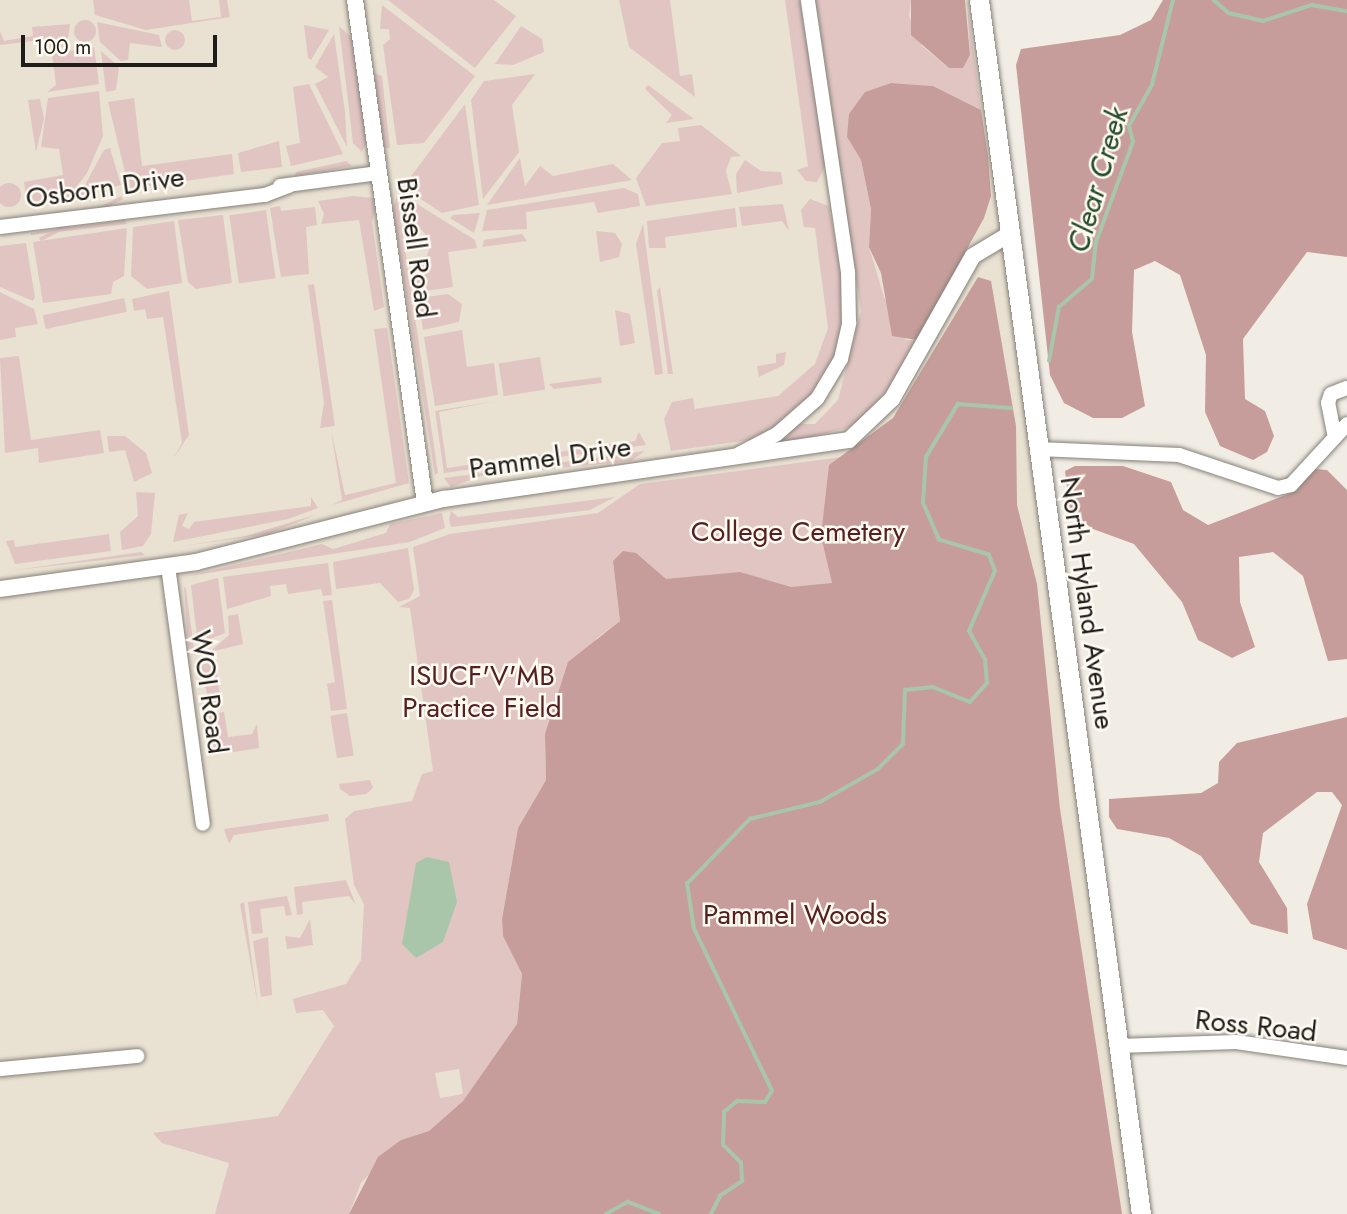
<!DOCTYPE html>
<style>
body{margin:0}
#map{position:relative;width:1347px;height:1214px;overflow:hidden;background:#f1ede5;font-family:Jost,sans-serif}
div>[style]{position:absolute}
.built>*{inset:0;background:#e9e1d2}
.green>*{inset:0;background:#e1c5c3;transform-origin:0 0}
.round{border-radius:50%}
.forest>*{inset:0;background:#c69d9a}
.water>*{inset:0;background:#aac6aa}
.stream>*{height:3.5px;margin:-1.75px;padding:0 1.75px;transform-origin:1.75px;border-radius:1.75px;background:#aac6aa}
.roads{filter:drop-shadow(0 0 2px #858179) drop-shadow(0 0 2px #858179)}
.minor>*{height:14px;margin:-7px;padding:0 7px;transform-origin:7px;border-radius:7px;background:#fff}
.tertiary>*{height:16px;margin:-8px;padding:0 8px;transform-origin:8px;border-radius:8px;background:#fff}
.secondary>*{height:19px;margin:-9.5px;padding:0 9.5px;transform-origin:9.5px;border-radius:9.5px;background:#fff}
span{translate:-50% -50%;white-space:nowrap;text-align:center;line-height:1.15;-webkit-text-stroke:5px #fffaf2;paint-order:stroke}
.street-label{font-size:28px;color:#1e1d1a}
.park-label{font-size:28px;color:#55201f}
.water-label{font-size:30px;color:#224c26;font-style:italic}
.scale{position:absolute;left:21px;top:35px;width:196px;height:32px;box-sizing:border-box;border:4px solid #1e1d1a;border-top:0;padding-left:9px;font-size:21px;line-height:24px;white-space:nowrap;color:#1e1d1a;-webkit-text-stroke:5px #fffaf2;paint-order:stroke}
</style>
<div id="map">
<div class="built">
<i style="clip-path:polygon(0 0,979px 0,1141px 1214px,0 1214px)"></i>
</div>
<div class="green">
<i style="clip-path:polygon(93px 0,189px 0,192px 21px,221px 17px,219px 0,227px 0,230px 17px,146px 30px,95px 15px)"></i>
<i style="clip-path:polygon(388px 0,494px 0,516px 16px,475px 68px)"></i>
<i style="clip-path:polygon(619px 0,670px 0,680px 76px,692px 74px,695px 97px,629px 47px)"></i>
<i style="clip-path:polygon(785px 0,800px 0,826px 165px,817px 182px,806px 181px,797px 170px,808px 166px)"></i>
<i style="clip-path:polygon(815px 0,911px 0,909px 16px,922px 46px,949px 68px,963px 68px,970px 55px,967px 0,981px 110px,933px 86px,891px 83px,865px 92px,847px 137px,861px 160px,871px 209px,869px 247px,884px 297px,906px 340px,917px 340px,892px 385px,854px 426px,766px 449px,796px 424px,815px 424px,838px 400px,861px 311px)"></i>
<i style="clip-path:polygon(382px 5px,475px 76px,424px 143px,397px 145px,383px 45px,390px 39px,389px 29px,380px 29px)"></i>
<i class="round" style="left:74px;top:20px;width:22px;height:22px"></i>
<i style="clip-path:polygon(97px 22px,159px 35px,162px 47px,130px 43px,128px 60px,121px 61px,100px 42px)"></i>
<i style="clip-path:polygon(70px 24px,67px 46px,51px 49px,49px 39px,0 45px,0 31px,4px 41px,33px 36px,32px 27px)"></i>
<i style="clip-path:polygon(304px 25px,329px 30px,311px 60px,308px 58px)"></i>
<i style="clip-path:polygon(339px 26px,353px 39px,368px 139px,362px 152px,353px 143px)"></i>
<i style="clip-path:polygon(521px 26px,542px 39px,544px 52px,513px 65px,495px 64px)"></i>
<i class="round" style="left:165px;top:30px;width:20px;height:20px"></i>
<i style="clip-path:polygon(334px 34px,345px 112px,347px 147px,315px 84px,328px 77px,315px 67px)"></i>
<i style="clip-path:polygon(94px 47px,99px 84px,47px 92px,56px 85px,52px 54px)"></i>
<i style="clip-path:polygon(101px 51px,119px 67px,116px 90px,106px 92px)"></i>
<i style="clip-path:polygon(374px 73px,382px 76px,390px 148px,384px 148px)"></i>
<i style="clip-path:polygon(535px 74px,512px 105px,519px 152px,483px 199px,471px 100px,484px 81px)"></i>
<i style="clip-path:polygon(309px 84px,343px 154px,291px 166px,286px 146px,300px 143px,293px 87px)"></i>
<i style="clip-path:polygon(648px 85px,664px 97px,694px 119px,666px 123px,672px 115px,645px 89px)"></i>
<i style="clip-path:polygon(99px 91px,103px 136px,87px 173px,68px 198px,27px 203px,24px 182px,63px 175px,59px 149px,41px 147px,48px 98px)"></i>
<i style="clip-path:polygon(134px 98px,142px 166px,232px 154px,234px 174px,129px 189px,108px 102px)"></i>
<i style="clip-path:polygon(40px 99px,44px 119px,36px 152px,28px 100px)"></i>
<i style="clip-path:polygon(465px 104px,479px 205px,442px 213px,407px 190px,406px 183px)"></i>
<i style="clip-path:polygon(701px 125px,741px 156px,731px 157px,726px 171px,732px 194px,646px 206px,636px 178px,662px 143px,680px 141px,678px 128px)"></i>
<i style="clip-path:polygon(279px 141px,282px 167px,241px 172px,238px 153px)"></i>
<i style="clip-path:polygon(110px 148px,121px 185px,79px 196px,104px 150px)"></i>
<i style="clip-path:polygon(520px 158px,525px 186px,540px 166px,553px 176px,613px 164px,632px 180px,487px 205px)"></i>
<i style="clip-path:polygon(745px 160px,761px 171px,781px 172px,783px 184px,737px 193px,736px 174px)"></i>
<i style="clip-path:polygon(346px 161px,352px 166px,295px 176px,296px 172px)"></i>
<i class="round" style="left:-3px;top:183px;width:24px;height:24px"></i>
<i style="clip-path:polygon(624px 188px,638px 194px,640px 206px,598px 213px,594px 202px,526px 212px,527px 229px,482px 231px,487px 210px)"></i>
<i style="clip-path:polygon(397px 195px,438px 473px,435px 475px,393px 210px)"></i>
<i style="left:121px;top:196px;width:4px;height:92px;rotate:63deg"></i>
<i style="clip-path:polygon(353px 196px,374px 198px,377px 205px,372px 222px,384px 307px,374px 311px,359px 220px,321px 224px,324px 214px,318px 201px)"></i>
<i style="clip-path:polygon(409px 199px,475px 240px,477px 248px,448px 252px,453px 287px,418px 292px,414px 262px,427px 256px,431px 242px,422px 230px,408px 229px)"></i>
<i style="clip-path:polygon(810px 199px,829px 206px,842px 279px,844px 327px,828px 374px,786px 423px,756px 439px,671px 451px,664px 419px,672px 402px,693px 398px,695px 409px,778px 396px,815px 364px,828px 328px,815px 228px,804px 227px,801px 210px)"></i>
<i style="clip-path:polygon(783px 204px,789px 231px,782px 221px,742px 226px,739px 207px)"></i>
<i style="clip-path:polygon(280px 206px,281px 211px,315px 207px,317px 225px,306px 227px,309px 274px,281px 277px,270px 208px)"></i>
<i style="clip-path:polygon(735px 208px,737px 227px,665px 237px,666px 248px,649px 248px,647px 221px)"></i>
<i style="left:266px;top:210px;width:69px;height:37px;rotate:82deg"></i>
<i style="clip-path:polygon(480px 213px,474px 233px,450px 218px,453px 215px)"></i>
<i style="clip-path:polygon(223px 215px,232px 283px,196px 289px,188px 282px,178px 220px)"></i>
<i style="clip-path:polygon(125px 220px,127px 224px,31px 235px,31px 233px)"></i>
<i style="clip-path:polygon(174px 221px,182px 283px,147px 289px,131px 276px,133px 227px)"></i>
<i style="clip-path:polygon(643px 224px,663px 374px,655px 375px,636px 244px)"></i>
<i style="clip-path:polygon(127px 228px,124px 276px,113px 282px,111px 294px,43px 303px,33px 242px)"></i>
<i style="clip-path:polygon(596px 231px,615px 233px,622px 244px,619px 257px,600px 262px)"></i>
<i style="clip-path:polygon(522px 234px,527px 241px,482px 247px,484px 240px)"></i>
<i style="clip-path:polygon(26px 243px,35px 297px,33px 301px,0 287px,0 246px)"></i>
<i style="clip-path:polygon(314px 284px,335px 426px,320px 428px,324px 403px,308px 285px)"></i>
<i style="clip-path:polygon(660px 287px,673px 374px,668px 374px,657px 291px)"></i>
<i style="clip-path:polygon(169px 291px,189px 435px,173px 459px,182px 443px,163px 317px,147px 319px,145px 309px,134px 311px,132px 299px)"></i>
<i style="clip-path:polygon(0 292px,34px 309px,38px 324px,15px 328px,16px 337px,0 340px)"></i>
<i style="clip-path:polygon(448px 294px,462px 304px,459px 322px,423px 330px,418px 298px)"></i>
<i style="left:124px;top:298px;width:14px;height:83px;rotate:78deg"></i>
<i style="clip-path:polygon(615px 310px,630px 314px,635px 343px,620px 346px)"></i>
<i style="clip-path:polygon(387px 328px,409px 483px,332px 505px,342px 500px,331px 430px,345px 495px,396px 483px,374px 329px)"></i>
<i style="clip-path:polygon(462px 330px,467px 367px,494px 363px,498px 395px,435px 406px,424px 337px)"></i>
<i style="clip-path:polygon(786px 352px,784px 365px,759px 377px,757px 366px,776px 363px,776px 354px)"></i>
<i style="clip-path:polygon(19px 356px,31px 440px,100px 430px,104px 453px,39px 463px,38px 448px,5px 453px,0 358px)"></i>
<i style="left:540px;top:357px;width:33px;height:42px;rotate:81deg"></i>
<i style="clip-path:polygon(601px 377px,602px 383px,554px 389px,549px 384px)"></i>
<i style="clip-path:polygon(496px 401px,439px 412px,447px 468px,635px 441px,639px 432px,646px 445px,444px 473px,435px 411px)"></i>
<i style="clip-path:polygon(107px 436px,125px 436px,146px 453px,152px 473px,134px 482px,125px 450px,109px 452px)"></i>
<i style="clip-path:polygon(645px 451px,631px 461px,481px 476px,451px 487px,444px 478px)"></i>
<i style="clip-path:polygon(evenodd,849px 456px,835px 609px,622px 598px,613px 561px,620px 621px,597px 638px,545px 734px,546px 780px,518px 828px,502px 919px,503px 936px,522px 974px,517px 1024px,463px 1101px,429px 1131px,401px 1140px,361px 1183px,349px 1214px,215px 1214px,229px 1163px,162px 1143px,153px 1133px,278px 1116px,334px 1026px,323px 1010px,296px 1013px,293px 999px,346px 984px,361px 960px,364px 904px,354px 885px,345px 819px,354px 811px,412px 801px,422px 774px,433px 771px,410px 608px,399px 607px,420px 596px,413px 547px,450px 534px,598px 513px,640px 484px,849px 456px,459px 1069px,463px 1094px,440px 1098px,435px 1073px,459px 1069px)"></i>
<i style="clip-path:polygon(136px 492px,155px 493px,151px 534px,143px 546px,122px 550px,120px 532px,138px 516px)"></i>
<i style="clip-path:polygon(311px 497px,318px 508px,288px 519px,173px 542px,179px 515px,188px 513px,182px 526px,189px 529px,194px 522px,311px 506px)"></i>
<i style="clip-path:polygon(615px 497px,590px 510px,451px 527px,449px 520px,451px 511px,458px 517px)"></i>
<i style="clip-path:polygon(442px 513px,445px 528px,410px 542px,188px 576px,322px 544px,333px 549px,386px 533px,390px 524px)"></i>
<i style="clip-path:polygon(318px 514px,268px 534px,176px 547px,246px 536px)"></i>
<i style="clip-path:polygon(109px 534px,111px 551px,15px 564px,6px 541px,14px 540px,15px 547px)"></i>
<i style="clip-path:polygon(408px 548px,414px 590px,409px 599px,398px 602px,380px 583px,336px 589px,333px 562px)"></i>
<i style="clip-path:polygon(141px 552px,145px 555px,9px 571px)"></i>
<i style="clip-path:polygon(328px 563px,332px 595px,323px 596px,321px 589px,288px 594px,286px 584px,270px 586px,271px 596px,227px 609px,223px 577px)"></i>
<i style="clip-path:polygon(218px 578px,225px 633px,198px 644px,191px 585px)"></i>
<i style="clip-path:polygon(184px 586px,186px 590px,195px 656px,188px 645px)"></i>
<i style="clip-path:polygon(332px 600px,347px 709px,331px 711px,327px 684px,335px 682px,323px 601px)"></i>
<i style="clip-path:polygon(238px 614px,243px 644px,210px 652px,229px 635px,228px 616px)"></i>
<i style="clip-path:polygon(215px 660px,222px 708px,210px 709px,201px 665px)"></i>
<i style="clip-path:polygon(224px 712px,228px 737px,252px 734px,257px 724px,259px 748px,215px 755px,209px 715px)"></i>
<i style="left:347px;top:713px;width:43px;height:17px;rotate:81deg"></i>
<i style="clip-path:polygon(370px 780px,373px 788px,366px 794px,350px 796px,340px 789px,339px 784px)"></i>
<i style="clip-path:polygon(328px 814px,329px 821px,234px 835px,229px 844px,224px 829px)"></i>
<i style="clip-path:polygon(346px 880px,356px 905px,349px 896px,302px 902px,303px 914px,297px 915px,294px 887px)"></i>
<i style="clip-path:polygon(287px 896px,292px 915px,286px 916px,284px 906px,260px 909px,263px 933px,252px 934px,248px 902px)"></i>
<i style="clip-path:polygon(244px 902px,258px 1006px,240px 904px)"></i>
<i style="clip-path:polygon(310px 919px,313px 945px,287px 949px,285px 936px,300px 938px)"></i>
<i style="clip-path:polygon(268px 937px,272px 995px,261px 997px,253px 941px)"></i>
</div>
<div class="forest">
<i style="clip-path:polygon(911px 0,965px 0,970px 55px,963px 68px,949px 68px,911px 35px)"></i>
<i style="clip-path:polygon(1163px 0,1347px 0,1347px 257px,1307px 252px,1243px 339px,1245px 399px,1265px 411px,1274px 436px,1267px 452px,1253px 460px,1220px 446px,1205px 412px,1206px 355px,1180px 275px,1155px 261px,1134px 270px,1132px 332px,1145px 406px,1122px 418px,1093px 418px,1064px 403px,1050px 375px,1016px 65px,1021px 49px,1120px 35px,1151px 20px)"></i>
<i style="clip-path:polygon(891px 83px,933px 86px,981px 110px,988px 156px,991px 196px,984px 218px,917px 340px,892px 336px,881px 273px,869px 247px,871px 209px,861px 160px,847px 137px,849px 114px,865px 92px)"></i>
<i style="clip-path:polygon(978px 277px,991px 281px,1016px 426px,1017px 505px,1037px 584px,1060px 809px,1122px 1214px,349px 1214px,378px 1157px,401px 1140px,429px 1131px,463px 1101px,517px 1024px,522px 974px,503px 936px,502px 919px,518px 828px,546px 780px,545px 734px,568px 662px,620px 621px,613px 561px,623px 551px,636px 553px,666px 579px,740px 572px,791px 587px,832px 583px,821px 536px,829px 465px,893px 418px)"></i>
<i style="clip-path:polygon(1075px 466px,1123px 466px,1171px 482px,1183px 510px,1208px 525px,1296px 491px,1315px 469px,1327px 470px,1347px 490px,1347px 659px,1328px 661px,1303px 576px,1273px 552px,1239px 557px,1240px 602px,1255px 647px,1232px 658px,1198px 640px,1182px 602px,1134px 544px,1093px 529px,1070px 512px,1065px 471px)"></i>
<i style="clip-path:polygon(1347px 717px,1347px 950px,1313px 939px,1307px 904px,1342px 805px,1332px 792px,1317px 792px,1263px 833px,1259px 862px,1287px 908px,1288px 934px,1251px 924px,1201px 856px,1169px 838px,1117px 829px,1109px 817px,1109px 799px,1201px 793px,1218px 783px,1219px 762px,1237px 743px)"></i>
</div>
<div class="water">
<i style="clip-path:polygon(427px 857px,449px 862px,457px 902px,443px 942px,416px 958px,402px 944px,416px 863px)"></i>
</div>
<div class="stream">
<i style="left:1214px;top:0;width:20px;rotate:41deg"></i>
<i style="left:1229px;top:13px;width:35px;rotate:13deg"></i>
<i style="left:1263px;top:21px;width:52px;rotate:-18.1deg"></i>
<i style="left:1312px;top:5px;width:36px;rotate:10deg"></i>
<i style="left:1049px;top:361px;width:55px;rotate:-79.5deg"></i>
<i style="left:1059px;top:307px;width:43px;rotate:-40.3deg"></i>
<i style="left:1092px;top:279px;width:37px;rotate:-84deg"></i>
<i style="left:1096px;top:242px;width:107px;rotate:-69.7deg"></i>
<i style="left:1133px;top:142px;width:16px;rotate:-104deg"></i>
<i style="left:1129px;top:126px;width:47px;rotate:-60.7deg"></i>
<i style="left:1152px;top:85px;width:88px;rotate:-76.1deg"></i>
<i style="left:606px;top:1214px;width:25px;rotate:-29deg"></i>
<i style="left:628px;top:1202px;width:33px;rotate:21deg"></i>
<i style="left:711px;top:1214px;width:20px;rotate:-63deg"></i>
<i style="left:720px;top:1196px;width:27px;rotate:-34deg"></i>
<i style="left:742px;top:1181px;width:18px;rotate:-93deg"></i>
<i style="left:741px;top:1163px;width:25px;rotate:-135deg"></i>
<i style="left:723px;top:1145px;width:33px;rotate:-88deg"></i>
<i style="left:724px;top:1112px;width:17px;rotate:-40deg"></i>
<i style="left:737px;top:1101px;width:28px;rotate:2deg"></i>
<i style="left:765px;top:1102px;width:13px;rotate:-58deg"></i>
<i style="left:772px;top:1091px;width:180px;rotate:-115.7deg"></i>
<i style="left:694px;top:929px;width:46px;rotate:-98.8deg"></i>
<i style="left:687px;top:884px;width:91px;rotate:-45.9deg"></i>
<i style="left:750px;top:819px;width:72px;rotate:-13.7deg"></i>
<i style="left:820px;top:802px;width:67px;rotate:-29.6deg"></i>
<i style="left:878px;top:769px;width:35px;rotate:-45deg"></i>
<i style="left:903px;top:744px;width:54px;rotate:-87.9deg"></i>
<i style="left:905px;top:690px;width:28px;rotate:-6deg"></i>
<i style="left:933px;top:687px;width:40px;rotate:22deg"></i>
<i style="left:970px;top:702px;width:25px;rotate:-48deg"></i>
<i style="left:987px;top:683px;width:23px;rotate:-95deg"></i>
<i style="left:985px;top:660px;width:33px;rotate:-119deg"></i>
<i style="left:969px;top:631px;width:65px;rotate:-66.6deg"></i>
<i style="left:995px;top:571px;width:17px;rotate:-111deg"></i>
<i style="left:989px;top:555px;width:52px;rotate:-163.3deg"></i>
<i style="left:939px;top:540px;width:40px;rotate:-113.4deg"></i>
<i style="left:923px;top:503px;width:46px;rotate:-86.3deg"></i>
<i style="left:926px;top:457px;width:62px;rotate:-58.9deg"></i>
<i style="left:958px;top:404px;width:53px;rotate:4.3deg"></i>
</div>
<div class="roads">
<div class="minor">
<i style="left:280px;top:186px;width:100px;rotate:-7.5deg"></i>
<i style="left:0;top:227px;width:267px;rotate:-6.9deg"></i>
<i style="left:265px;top:195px;width:26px;rotate:-21deg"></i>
<i style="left:1334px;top:433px;width:31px;rotate:-101deg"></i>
<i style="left:1328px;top:403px;width:9px;rotate:-72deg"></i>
<i style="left:1331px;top:394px;width:17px;rotate:-21deg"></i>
<i style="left:1038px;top:449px;width:141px;rotate:2.4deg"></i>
<i style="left:1179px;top:455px;width:104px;rotate:18.4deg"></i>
<i style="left:1278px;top:488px;width:13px;rotate:-13deg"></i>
<i style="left:1291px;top:485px;width:83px;rotate:-47.4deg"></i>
<i style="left:739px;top:454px;width:43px;rotate:-27.8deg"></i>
<i style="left:777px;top:434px;width:53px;rotate:-41.2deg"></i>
<i style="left:817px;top:399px;width:47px;rotate:-59deg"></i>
<i style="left:841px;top:359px;width:37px;rotate:-77deg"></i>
<i style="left:849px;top:323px;width:51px;rotate:-91.1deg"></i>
<i style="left:848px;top:272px;width:275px;rotate:-98.4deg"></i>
<i style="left:168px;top:566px;width:260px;rotate:82.3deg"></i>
<i style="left:1118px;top:1046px;width:118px;rotate:-1.9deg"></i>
<i style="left:1236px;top:1042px;width:112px;rotate:8.2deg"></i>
<i style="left:0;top:1069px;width:138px;rotate:-5.4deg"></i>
</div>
<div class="tertiary">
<i style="left:355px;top:0;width:508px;rotate:82.08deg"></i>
<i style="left:0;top:589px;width:198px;rotate:-7.8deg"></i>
<i style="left:196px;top:562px;width:256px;rotate:-14.3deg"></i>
<i style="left:444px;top:499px;width:409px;rotate:-8.3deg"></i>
<i style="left:849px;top:440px;width:59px;rotate:-43.6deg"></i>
<i style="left:892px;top:399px;width:164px;rotate:-60.5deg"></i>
<i style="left:973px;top:256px;width:41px;rotate:-31deg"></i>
</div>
<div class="secondary">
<i style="left:979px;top:0;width:1225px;rotate:82.4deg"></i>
</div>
</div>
<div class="street-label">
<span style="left:105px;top:188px;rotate:-8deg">Osborn Drive</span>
<span style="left:416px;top:248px;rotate:82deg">Bissell Road</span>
<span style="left:550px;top:458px;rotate:-8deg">Pammel Drive</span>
<span style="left:1087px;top:603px;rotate:82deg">North Hyland Avenue</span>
<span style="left:209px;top:692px;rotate:82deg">WOI Road</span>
<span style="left:1256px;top:1026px;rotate:6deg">Ross Road</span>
</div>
<div class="park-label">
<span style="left:798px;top:532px">College Cemetery</span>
<span style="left:482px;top:692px">ISUCF'V'MB<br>Practice Field</span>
<span style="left:795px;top:915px">Pammel Woods</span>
</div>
<div class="water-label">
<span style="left:1098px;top:180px;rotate:-74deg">Clear Creek</span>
</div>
<div class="scale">100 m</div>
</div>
